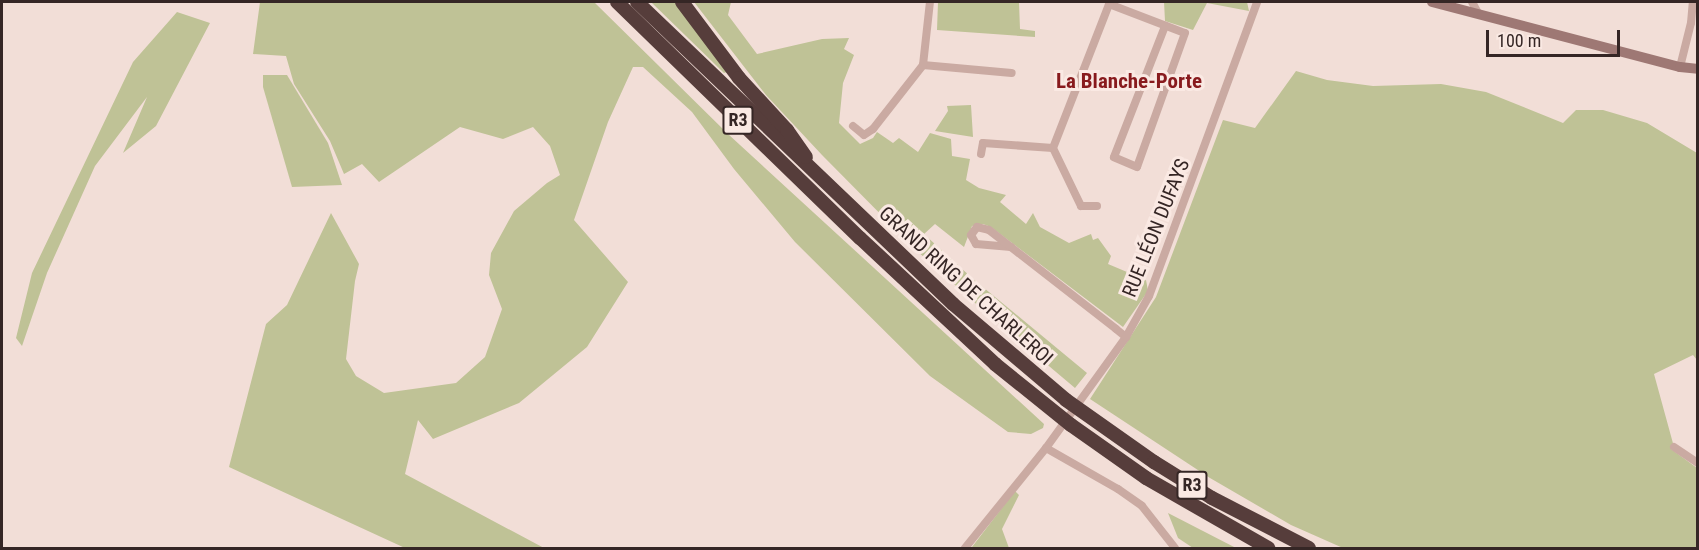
<!DOCTYPE html>
<meta charset="utf-8">
<style>
body{margin:0}
#map{position:relative;width:1699px;height:550px;overflow:hidden;background:#f2ded7;font-family:"Roboto Condensed",sans-serif}
div>[style]{position:absolute}
.green>*{inset:0;background:#bfc296}
.street>*{height:8px;margin:-4px;padding:0 4px;transform-origin:4px;border-radius:4px;background:#caaaa2}
.secondary>*{height:10px;margin:-5px;padding:0 5px;transform-origin:5px;border-radius:5px;background:#9e7874}
.highway>*{height:14px;margin:-7px;padding:0 7px;transform-origin:7px;border-radius:7px;background:#563d3b}
span{translate:-50% -50%;white-space:nowrap;text-align:center;line-height:1.15;-webkit-text-stroke:6px #fae9e3;paint-order:stroke}
.shield-label span{padding:2px 4px;background:#fae9e3;border:2px solid;border-radius:4px;-webkit-text-stroke-width:0}
.shield-label{font-size:18px;color:#352625;font-weight:700}
.street-label{font-size:20px;color:#352625}
.neighbourhood-label{font-size:21px;color:#881a1d;font-weight:700}
.frame{position:absolute;inset:0;border:3px solid #352625;pointer-events:none}
.scale{position:absolute;left:1486px;top:30px;width:134px;height:27px;box-sizing:border-box;border:3px solid #352625;border-top:0;padding-left:8px;font-size:18px;line-height:21px;white-space:nowrap;color:#352625;-webkit-text-stroke:4px #fae9e3;paint-order:stroke}
</style>
<div id="map">
<div class="green">
<i style="clip-path:polygon(260px 2px,594px 2px,728px 134px,1044px 424px,1043px 428px,1031px 434px,1008px 432px,930px 376px,795px 242px,734px 169px,692px 112px,643px 67px,633px 67px,608px 122px,574px 220px,628px 282px,587px 347px,519px 403px,433px 439px,418px 420px,405px 474px,544px 548px,405px 548px,229px 467px,266px 324px,287px 305px,331px 213px,359px 264px,355px 281px,346px 359px,356px 376px,384px 393px,456px 383px,485px 357px,502px 309px,489px 275px,491px 253px,514px 211px,547px 183px,560px 175px,550px 146px,533px 127px,503px 139px,460px 127px,379px 182px,362px 164px,344px 174px,330px 141px,294px 84px,286px 56px,253px 54px)"></i>
<i style="clip-path:polygon(651px 2px,678px 2px,730px 71px,724px 73px)"></i>
<i style="clip-path:polygon(694px 2px,731px 2px,728px 15px,757px 54px,822px 39px,849px 38px,844px 49px,854px 55px,843px 83px,839px 123px,860px 144px,873px 138px,877px 132px,893px 143px,899px 138px,918px 152px,930px 133px,951px 139px,952px 156px,970px 159px,966px 180px,979px 188px,1006px 195px,1000px 202px,1026px 224px,1033px 213px,1040px 227px,1069px 243px,1091px 234px,1093px 240px,1098px 238px,1111px 256px,1108px 264px,1146px 280px,1148px 291px,1123px 327px,991px 227px,983px 224px,972px 226px,964px 247px,935px 224px,924px 234px,972px 278px,1087px 373px,1075px 388px,993px 319px,916px 250px,822px 155px,766px 95px)"></i>
<i style="clip-path:polygon(938px 2px,1019px 2px,1020px 29px,1035px 31px,1035px 37px,937px 30px)"></i>
<i style="clip-path:polygon(1164px 2px,1247px 2px,1249px 11px,1207px 3px,1193px 30px,1165px 21px)"></i>
<i style="clip-path:polygon(177px 12px,210px 23px,156px 126px,123px 153px,147px 97px,95px 166px,47px 273px,22px 346px,16px 338px,32px 273px,133px 62px)"></i>
<i style="clip-path:polygon(1296px 71px,1327px 80px,1373px 86px,1441px 84px,1486px 92px,1563px 123px,1576px 110px,1603px 110px,1647px 123px,1697px 153px,1697px 360px,1693px 355px,1654px 374px,1674px 447px,1671px 449px,1697px 468px,1697px 548px,1343px 548px,1291px 525px,1210px 478px,1090px 399px,1156px 297px,1223px 120px,1255px 128px)"></i>
<i style="clip-path:polygon(263px 75px,287px 75px,328px 143px,342px 185px,292px 187px,263px 87px)"></i>
<i style="clip-path:polygon(971px 105px,973px 137px,935px 131px,948px 111px,947px 106px)"></i>
<i style="clip-path:polygon(1015px 491px,1019px 495px,1002px 529px,1009px 548px,972px 547px)"></i>
<i style="clip-path:polygon(1168px 513px,1236px 548px,1193px 548px,1178px 538px)"></i>
</div>
<div class="street">
<i style="left:1472px;top:2px;width:13px;rotate:61deg"></i>
<i style="left:1109px;top:4px;width:81px;rotate:20.9deg"></i>
<i style="left:1185px;top:33px;width:142px;rotate:109.7deg"></i>
<i style="left:1137px;top:167px;width:25px;rotate:-157deg"></i>
<i style="left:1114px;top:157px;width:141px;rotate:-68.7deg"></i>
<i style="left:923px;top:65px;width:89px;rotate:5.1deg"></i>
<i style="left:1680px;top:67px;width:45px;rotate:-76deg"></i>
<i style="left:1691px;top:23px;width:21px;rotate:-85deg"></i>
<i style="left:853px;top:126px;width:14px;rotate:39deg"></i>
<i style="left:864px;top:135px;width:11px;rotate:-34deg"></i>
<i style="left:873px;top:129px;width:81px;rotate:-52deg"></i>
<i style="left:923px;top:65px;width:63px;rotate:-83.7deg"></i>
<i style="left:981px;top:154px;width:11px;rotate:-80deg"></i>
<i style="left:983px;top:143px;width:70px;rotate:4.1deg"></i>
<i style="left:1097px;top:206px;width:16px;rotate:180deg"></i>
<i style="left:1081px;top:206px;width:64px;rotate:-115.8deg"></i>
<i style="left:1053px;top:148px;width:157px;rotate:-68.7deg"></i>
<i style="left:1011px;top:247px;width:35px;rotate:-175deg"></i>
<i style="left:976px;top:244px;width:10px;rotate:-119deg"></i>
<i style="left:971px;top:235px;width:10px;rotate:-53deg"></i>
<i style="left:977px;top:227px;width:12px;rotate:14deg"></i>
<i style="left:989px;top:230px;width:161px;rotate:37.9deg"></i>
<i style="left:1116px;top:329px;width:13px;rotate:39deg"></i>
<i style="left:1674px;top:447px;width:29px;rotate:34deg"></i>
<i style="left:1046px;top:448px;width:83px;rotate:29.7deg"></i>
<i style="left:1118px;top:489px;width:29px;rotate:35deg"></i>
<i style="left:1142px;top:506px;width:53px;rotate:51.8deg"></i>
<i style="left:965px;top:548px;width:129px;rotate:-51deg"></i>
<i style="left:1046px;top:448px;width:137px;rotate:-54.2deg"></i>
<i style="left:1126px;top:337px;width:47px;rotate:-60.7deg"></i>
<i style="left:1149px;top:296px;width:313px;rotate:-69.8deg"></i>
</div>
<div class="secondary">
<i style="left:1432px;top:2px;width:256px;rotate:14.7deg"></i>
<i style="left:1680px;top:67px;width:18px;rotate:6deg"></i>
</div>
<div class="highway">
<i style="left:617px;top:2px;width:339px;rotate:44.2deg"></i>
<i style="left:860px;top:238px;width:185px;rotate:43deg"></i>
<i style="left:995px;top:364px;width:97px;rotate:38.8deg"></i>
<i style="left:1071px;top:425px;width:92px;rotate:35.2deg"></i>
<i style="left:1146px;top:478px;width:141px;rotate:29.8deg"></i>
<i style="left:637px;top:2px;width:437px;rotate:43.7deg"></i>
<i style="left:953px;top:304px;width:148px;rotate:40.3deg"></i>
<i style="left:1066px;top:400px;width:108px;rotate:35.2deg"></i>
<i style="left:1154px;top:462px;width:68px;rotate:31.8deg"></i>
<i style="left:1212px;top:498px;width:109px;rotate:27.3deg"></i>
<i style="left:682px;top:2px;width:95px;rotate:53.1deg"></i>
<i style="left:739px;top:78px;width:71px;rotate:47.3deg"></i>
<i style="left:787px;top:130px;width:33px;rotate:55deg"></i>
</div>
<div class="shield-label">
<span style="left:738px;top:120px">R3</span>
<span style="left:1192px;top:485px">R3</span>
</div>
<div class="street-label">
<span style="left:1156px;top:228px;rotate:-68deg">RUE LÉON DUFAYS</span>
<span style="left:966px;top:286px;rotate:42deg">GRAND RING DE CHARLEROI</span>
</div>
<div class="neighbourhood-label">
<span style="left:1129px;top:81px">La Blanche-Porte</span>
</div>
<div class="frame"></div>
<div class="scale">100 m</div>
</div>
